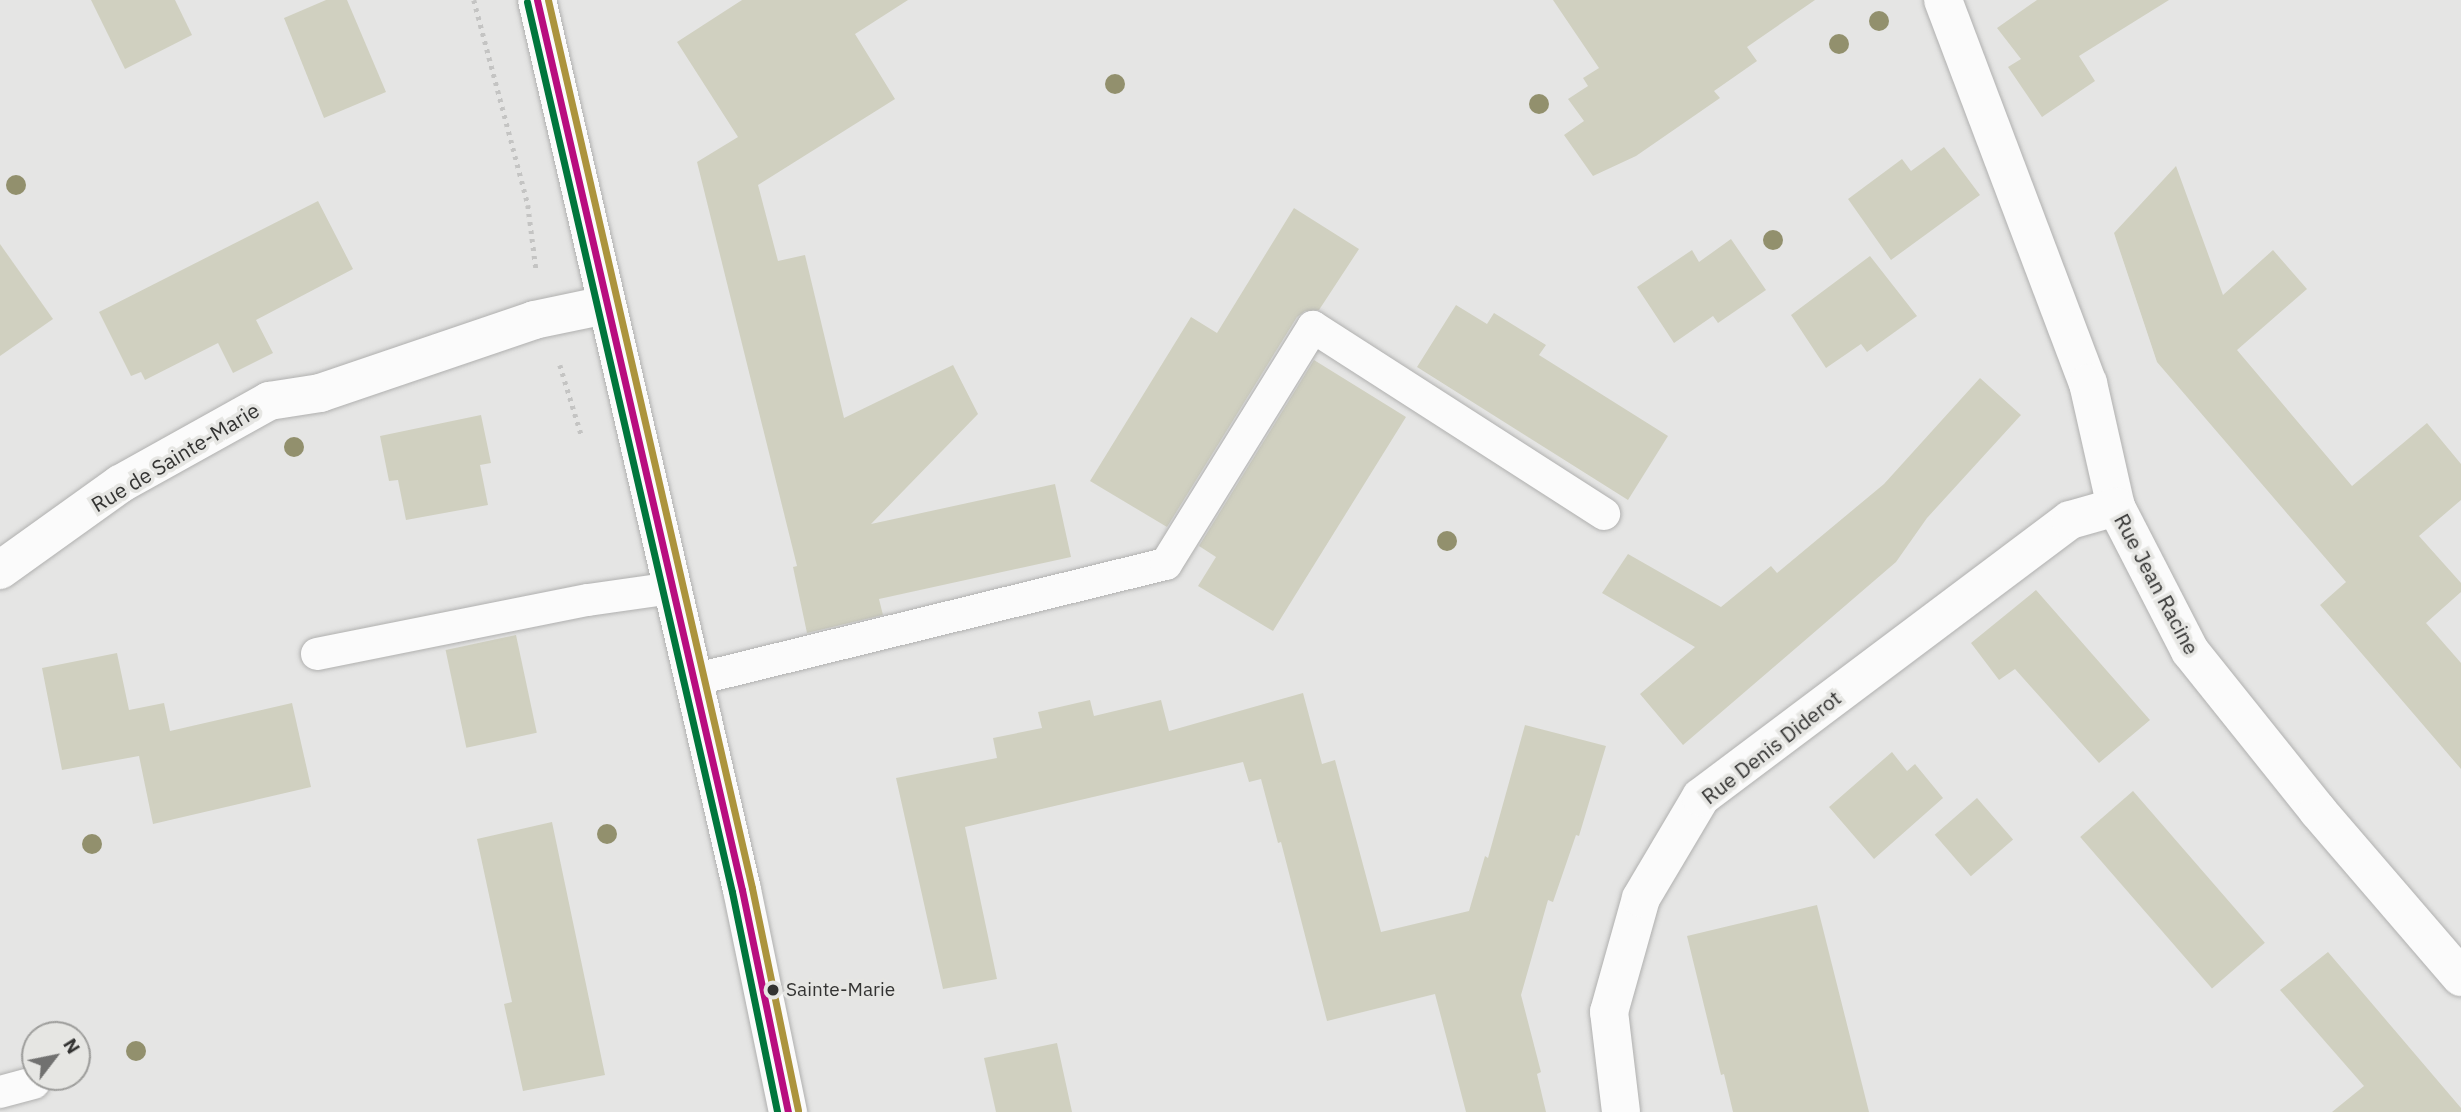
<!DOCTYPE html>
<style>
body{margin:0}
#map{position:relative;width:2461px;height:1112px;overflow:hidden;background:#e5e5e4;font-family:"IBM Plex Sans",sans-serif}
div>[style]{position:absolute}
.building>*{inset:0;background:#d0d0c0;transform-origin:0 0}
.path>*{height:4.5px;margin-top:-2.25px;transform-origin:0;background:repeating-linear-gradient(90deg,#c4c4c3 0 3.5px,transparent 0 8.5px)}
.roads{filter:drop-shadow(0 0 2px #b0b0af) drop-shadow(0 0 2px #b0b0af)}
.service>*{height:32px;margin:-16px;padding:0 16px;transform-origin:16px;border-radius:16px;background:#fbfbfb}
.minor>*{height:38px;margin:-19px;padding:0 19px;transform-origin:19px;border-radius:19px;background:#fbfbfb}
.secondary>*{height:38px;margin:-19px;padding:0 19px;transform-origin:19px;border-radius:19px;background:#fbfbfb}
.bus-1>*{height:7px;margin:-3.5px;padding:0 3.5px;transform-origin:3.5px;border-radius:3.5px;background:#b80d7f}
.bus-2>*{height:7px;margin:-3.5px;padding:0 3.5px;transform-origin:3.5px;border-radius:3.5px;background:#00763c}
.bus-3>*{height:7px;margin:-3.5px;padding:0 3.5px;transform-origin:3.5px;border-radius:3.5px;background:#ac943d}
.trees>*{width:20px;height:20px;margin:-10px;border-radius:50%;background:#92906d}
.dots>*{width:19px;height:19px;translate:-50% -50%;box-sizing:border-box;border:4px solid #e6e6e3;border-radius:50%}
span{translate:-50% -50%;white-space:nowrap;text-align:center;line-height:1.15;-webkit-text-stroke:7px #e6e6e3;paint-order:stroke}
.bus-label{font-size:19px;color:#333332}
.left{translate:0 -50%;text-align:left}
.street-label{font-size:21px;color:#333332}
.north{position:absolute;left:21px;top:1021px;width:70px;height:70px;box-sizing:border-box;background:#e6e6e3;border:2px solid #9e9e9c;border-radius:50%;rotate:58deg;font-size:19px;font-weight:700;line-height:28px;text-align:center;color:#333332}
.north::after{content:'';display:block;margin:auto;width:24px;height:32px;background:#717170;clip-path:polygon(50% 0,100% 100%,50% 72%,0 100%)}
</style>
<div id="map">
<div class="building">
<i style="clip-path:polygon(91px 0,175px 0,192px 35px,125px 69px)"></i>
<i style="clip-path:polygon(326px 0,347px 0,386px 92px,324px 118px,284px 18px)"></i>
<i style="clip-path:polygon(742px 0,908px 0,855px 34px,895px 99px,758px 185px,778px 261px,805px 255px,844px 418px,953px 365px,978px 414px,871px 524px,1055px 484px,1071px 557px,879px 599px,883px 615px,807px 633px,793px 567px,797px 566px,697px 162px,738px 137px,677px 42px)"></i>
<i style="clip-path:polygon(1553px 0,1815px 0,1747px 47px,1757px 61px,1714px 91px,1720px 98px,1636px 156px,1593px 176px,1564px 135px,1584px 121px,1568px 99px,1588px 86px,1583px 78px,1599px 68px)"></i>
<i style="clip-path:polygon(2037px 0,2169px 0,2079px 56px,2095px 81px,2042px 117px,2008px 67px,2021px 59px,1997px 28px)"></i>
<i style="clip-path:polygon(1944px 147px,1980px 195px,1891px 260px,1848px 199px,1902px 159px,1911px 171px)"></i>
<i style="clip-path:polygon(2176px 166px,2223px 295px,2273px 250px,2307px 289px,2237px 350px,2352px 486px,2427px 423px,2461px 464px,2461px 500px,2419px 536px,2461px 583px,2461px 592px,2426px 623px,2461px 663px,2461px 769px,2320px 605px,2346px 582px,2157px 362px,2114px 233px)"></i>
<i style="clip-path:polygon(318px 201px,353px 269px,256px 320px,273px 353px,233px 373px,218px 343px,145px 380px,141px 372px,131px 376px,99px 312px)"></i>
<i style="clip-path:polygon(1294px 208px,1359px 249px,1319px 310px,1305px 311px,1297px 317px,1167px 527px,1090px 481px,1191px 317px,1217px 333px)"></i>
<i style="clip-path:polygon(1731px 239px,1766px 290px,1718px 323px,1713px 316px,1674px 343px,1637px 287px,1692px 250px,1699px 262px)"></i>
<i style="clip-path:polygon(0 244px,53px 319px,0 356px)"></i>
<i style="clip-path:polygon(1870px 256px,1917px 316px,1867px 352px,1861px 344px,1826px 368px,1791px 315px)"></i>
<i style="clip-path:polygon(1456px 305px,1487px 324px,1494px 313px,1546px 345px,1539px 355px,1668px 436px,1628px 500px,1417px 367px)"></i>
<i style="clip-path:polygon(1314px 360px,1406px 417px,1273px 631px,1198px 586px,1216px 557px,1199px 546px)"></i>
<i style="clip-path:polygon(1980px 378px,2021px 415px,1927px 518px,1896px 562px,1683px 745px,1640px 694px,1695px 647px,1602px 593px,1628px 554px,1721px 607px,1771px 566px,1777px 573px,1884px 484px)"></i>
<i style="clip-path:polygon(481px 415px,491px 463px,480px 465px,488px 505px,406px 520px,398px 480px,389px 481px,380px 436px)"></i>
<i style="clip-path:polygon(2036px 590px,2150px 720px,2099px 763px,2015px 669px,1999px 680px,1971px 643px)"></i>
<i style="left:516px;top:635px;width:100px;height:72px;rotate:78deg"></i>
<i style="clip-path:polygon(117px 653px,129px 710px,164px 703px,170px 731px,292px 703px,311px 787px,153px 824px,139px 756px,62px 770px,42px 668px)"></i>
<i style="clip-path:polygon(1303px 693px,1322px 764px,1335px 760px,1381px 932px,1469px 911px,1485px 856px,1488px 858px,1525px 725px,1606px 746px,1579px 836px,1576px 835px,1553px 902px,1548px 900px,1521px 995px,1541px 1072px,1537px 1074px,1546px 1112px,1466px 1112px,1435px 994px,1327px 1021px,1281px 842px,1278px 843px,1261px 779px,1249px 782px,1243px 762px,965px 827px,997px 979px,943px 989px,896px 778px,997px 758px,993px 738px,1042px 728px,1038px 712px,1090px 700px,1094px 716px,1161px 700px,1169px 731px)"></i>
<i style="clip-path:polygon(1892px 752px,1907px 771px,1915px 764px,1943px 798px,1874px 859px,1829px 807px)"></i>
<i style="left:2133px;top:791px;width:201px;height:70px;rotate:49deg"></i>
<i style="left:1977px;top:798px;width:55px;height:56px;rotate:49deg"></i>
<i style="clip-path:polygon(552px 822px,605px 1075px,523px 1091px,504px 1004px,512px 1002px,477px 839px)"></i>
<i style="clip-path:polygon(1817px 905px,1869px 1112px,1733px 1112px,1724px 1074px,1721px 1075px,1687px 936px)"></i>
<i style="clip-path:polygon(2328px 952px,2461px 1108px,2461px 1112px,2332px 1112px,2364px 1086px,2280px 990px)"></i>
<i style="clip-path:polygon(1057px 1043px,1072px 1112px,996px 1112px,984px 1058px)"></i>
</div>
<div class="path">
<i style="left:474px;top:0;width:212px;rotate:75.2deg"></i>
<i style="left:528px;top:205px;width:64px;rotate:82.8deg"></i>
<i style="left:560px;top:365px;width:75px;rotate:73deg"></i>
</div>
<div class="roads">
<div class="service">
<i style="left:317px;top:654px;width:276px;rotate:-11.3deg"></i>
<i style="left:588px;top:600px;width:85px;rotate:-8.1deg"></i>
<i style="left:693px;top:680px;width:487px;rotate:-13.8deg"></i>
<i style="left:1166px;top:564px;width:279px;rotate:-58.2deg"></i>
<i style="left:1313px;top:327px;width:346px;rotate:32.7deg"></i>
<i style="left:0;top:1092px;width:35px;rotate:-15deg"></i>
</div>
<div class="minor">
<i style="left:1943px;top:0;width:410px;rotate:69.3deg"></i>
<i style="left:2088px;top:383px;width:127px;rotate:77.3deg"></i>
<i style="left:2116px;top:507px;width:162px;rotate:62.8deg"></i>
<i style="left:2190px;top:651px;width:205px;rotate:51.3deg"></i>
<i style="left:2318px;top:811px;width:219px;rotate:49.3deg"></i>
<i style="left:0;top:570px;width:148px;rotate:-35.6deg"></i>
<i style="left:120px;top:484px;width:171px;rotate:-29.1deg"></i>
<i style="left:269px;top:401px;width:52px;rotate:-8.9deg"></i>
<i style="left:320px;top:393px;width:226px;rotate:-18.8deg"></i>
<i style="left:534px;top:320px;width:74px;rotate:-11.8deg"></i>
<i style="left:1621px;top:1112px;width:101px;rotate:-96.8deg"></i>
<i style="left:1609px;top:1012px;width:118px;rotate:-74.3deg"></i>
<i style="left:1641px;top:898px;width:117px;rotate:-59.3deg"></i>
<i style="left:1701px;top:797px;width:461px;rotate:-36.9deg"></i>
<i style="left:2070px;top:520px;width:48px;rotate:-15.8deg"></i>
</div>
<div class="secondary">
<i style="left:537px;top:0;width:913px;rotate:77.03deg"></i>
<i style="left:742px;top:890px;width:227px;rotate:78.3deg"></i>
</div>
</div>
<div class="bus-1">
<i style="left:537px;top:0;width:913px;rotate:77.03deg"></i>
<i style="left:742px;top:890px;width:227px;rotate:78.3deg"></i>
</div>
<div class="bus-2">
<i style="left:527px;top:2px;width:913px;rotate:77.03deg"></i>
<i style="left:732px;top:892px;width:225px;rotate:78.4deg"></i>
</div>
<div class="bus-3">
<i style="left:548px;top:0;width:911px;rotate:77.06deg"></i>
<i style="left:752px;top:888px;width:227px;rotate:78.3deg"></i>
</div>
<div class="trees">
<i style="left:1879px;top:21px"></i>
<i style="left:1839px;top:44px"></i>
<i style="left:1115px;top:84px"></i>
<i style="left:1539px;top:104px"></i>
<i style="left:16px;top:185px"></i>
<i style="left:1773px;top:240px"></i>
<i style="left:294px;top:447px"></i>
<i style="left:1447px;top:541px"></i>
<i style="left:607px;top:834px"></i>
<i style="left:92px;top:844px"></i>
<i style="left:136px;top:1051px"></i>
</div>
<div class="dots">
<i style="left:773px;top:990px;background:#333332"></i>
</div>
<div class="bus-label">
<span class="left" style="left:786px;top:990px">Sainte-Marie</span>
</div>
<div class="street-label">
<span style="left:175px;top:457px;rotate:-31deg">Rue de Sainte-Marie</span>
<span style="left:2157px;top:584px;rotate:62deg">Rue Jean Racine</span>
<span style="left:1771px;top:747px;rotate:-38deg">Rue Denis Diderot</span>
</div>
<div class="north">N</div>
</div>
